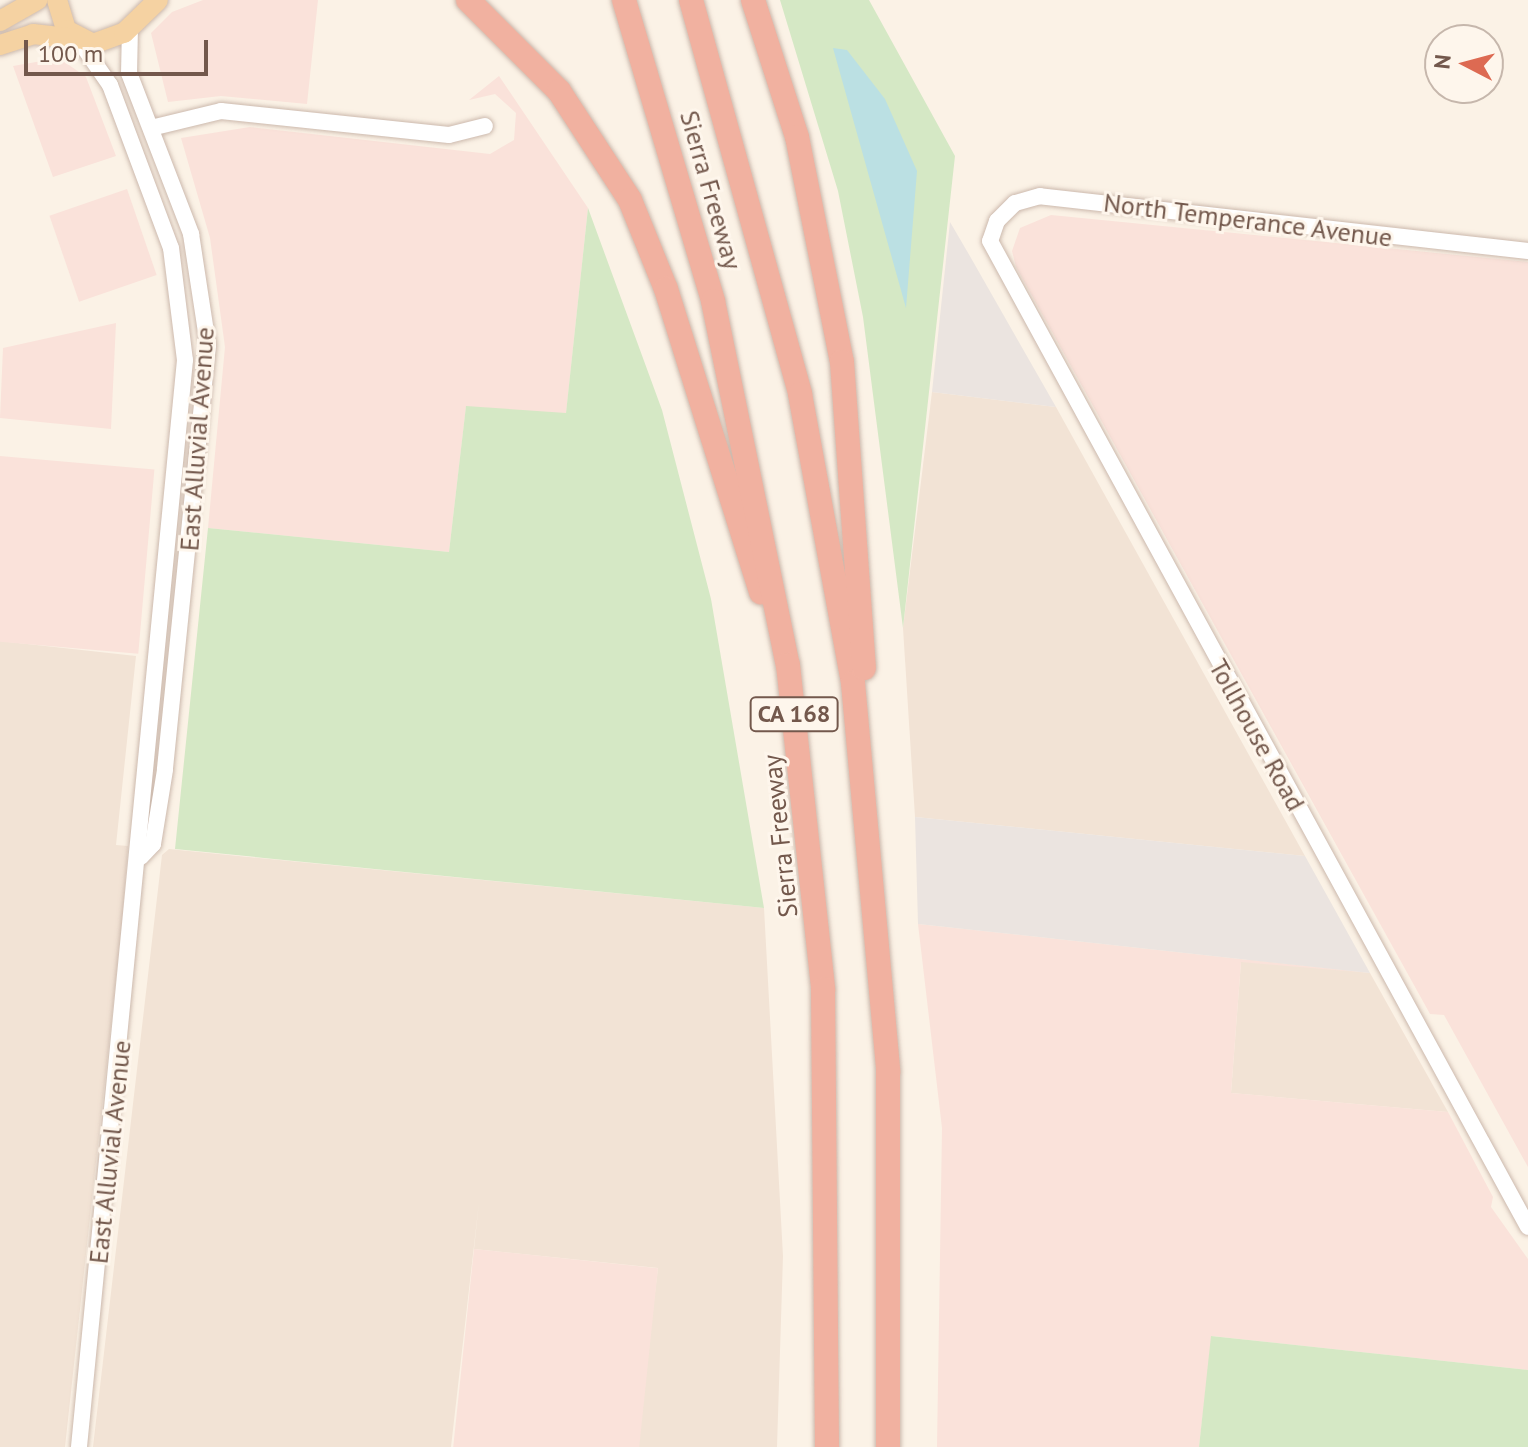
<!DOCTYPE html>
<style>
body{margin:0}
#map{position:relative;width:1528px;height:1447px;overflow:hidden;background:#fbf2e6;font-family:"PT Sans",sans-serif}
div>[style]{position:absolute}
.residential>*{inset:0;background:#f2e3d5}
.commercial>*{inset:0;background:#fae2da;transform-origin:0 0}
.industrial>*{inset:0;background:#ebe4e0}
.green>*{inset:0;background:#d5e8c5}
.water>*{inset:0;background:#bbe0e3}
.roads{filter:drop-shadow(0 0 2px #ccb9ad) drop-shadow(0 0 2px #ccb9ad)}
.minor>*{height:16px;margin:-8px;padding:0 8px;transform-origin:8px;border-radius:8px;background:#fff}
.major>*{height:20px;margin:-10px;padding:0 10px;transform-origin:10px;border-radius:10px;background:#f5d2a2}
.highway>*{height:24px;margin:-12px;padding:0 12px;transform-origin:12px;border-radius:12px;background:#f1b1a0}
span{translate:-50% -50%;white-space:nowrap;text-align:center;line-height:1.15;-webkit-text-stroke:6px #fef6ec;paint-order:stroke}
.shield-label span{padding:2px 6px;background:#fef6ec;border:2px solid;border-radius:6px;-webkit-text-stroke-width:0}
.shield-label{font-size:24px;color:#73584c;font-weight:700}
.street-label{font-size:26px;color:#73584c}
.north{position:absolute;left:1424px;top:24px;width:80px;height:80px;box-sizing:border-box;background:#fef6ec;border:2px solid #c6b7ac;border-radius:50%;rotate:276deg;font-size:22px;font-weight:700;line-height:32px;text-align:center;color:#73584c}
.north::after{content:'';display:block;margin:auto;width:28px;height:36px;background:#dd6a52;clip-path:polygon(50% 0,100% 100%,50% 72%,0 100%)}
.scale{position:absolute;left:24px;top:40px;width:184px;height:36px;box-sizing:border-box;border:4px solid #73584c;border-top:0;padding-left:10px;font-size:24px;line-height:28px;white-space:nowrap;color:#73584c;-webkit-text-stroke:6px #fef6ec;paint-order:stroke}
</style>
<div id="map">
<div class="residential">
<i style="clip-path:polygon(932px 392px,1056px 407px,1305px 856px,915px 817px,903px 628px)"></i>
<i style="clip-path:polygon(0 641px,136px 656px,116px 845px,128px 846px,122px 923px,65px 1447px,0 1447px)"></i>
<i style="clip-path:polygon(169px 849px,764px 908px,783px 1256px,777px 1447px,636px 1447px,658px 1268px,474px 1249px,479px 1202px,451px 1447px,93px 1447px,162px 855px)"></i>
<i style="clip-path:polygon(1251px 960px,1370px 973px,1448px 1112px,1231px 1093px,1241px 962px)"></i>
</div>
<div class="commercial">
<i style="clip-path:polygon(203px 0,318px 0,307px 104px,221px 96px,168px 102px,151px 33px,172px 12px)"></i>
<i style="clip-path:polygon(59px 58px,86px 77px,116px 156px,53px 177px,13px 66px)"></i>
<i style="clip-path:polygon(499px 76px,588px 208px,566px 414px,466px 407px,449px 552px,208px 528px,225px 347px,210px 238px,181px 138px,250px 127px,490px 154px,514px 140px,516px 113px,495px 94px,469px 100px)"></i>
<i style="left:127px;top:189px;width:91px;height:82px;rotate:71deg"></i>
<i style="clip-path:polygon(1051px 215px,1528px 262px,1528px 1167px,1444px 1015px,1430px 1014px,1016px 267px,1012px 251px,1020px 228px)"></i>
<i style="clip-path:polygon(116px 323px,111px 429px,0 418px,3px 348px)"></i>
<i style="left:0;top:456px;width:155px;height:185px;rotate:5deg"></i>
<i style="clip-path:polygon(918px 924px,1370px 973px,1241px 962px,1231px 1093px,1448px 1112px,1493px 1197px,1491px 1207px,1528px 1259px,1528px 1370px,1212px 1336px,1199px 1447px,937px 1447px,942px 1128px)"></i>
<i style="left:474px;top:1249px;width:185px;height:199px;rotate:6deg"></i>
</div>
<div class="industrial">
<i style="clip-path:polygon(950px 222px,971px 258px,1056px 407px,932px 392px)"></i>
<i style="clip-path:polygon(915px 817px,1305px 856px,1370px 973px,918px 924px)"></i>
</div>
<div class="green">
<i style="clip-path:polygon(780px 0,869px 0,955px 156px,903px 628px,863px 317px,838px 191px)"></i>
<i style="clip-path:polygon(588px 208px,662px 410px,711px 599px,764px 908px,175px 849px,208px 528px,449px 552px,466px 406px,566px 413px)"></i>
<i style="clip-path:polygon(1211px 1336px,1528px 1370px,1528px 1447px,1199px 1447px)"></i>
</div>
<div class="water">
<i style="clip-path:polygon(833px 48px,847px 50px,885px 99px,917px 171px,906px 308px)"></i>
</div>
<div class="roads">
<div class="minor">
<i style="left:130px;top:27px;width:46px;rotate:91.2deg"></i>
<i style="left:129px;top:73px;width:173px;rotate:68.9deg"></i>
<i style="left:191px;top:234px;width:112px;rotate:81.3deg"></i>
<i style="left:208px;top:345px;width:427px;rotate:95.8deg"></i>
<i style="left:165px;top:770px;width:75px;rotate:99.2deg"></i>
<i style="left:153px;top:844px;width:18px;rotate:133deg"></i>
<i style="left:78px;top:39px;width:56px;rotate:55.2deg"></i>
<i style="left:110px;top:85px;width:174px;rotate:69.5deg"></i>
<i style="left:171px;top:248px;width:113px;rotate:82.9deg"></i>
<i style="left:185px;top:360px;width:1092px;rotate:95.57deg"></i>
<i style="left:155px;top:127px;width:68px;rotate:-13.6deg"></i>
<i style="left:221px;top:111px;width:229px;rotate:6deg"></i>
<i style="left:449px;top:135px;width:37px;rotate:-14deg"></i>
<i style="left:1528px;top:251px;width:491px;rotate:-173.6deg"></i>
<i style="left:1040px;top:196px;width:26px;rotate:164deg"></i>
<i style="left:1015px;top:203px;width:25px;rotate:135deg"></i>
<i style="left:997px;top:221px;width:21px;rotate:109deg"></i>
<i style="left:990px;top:241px;width:1123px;rotate:61.38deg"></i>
</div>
<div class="major">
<i style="left:57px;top:0;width:31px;rotate:73deg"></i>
<i style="left:66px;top:30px;width:30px;rotate:27deg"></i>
<i style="left:93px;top:44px;width:33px;rotate:-20deg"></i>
<i style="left:124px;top:33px;width:47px;rotate:-44.1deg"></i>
<i style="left:0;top:21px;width:43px;rotate:-29.6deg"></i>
<i style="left:0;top:45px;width:35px;rotate:-18deg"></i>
<i style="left:33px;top:34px;width:44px;rotate:6.5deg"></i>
</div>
<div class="highway">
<i style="left:468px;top:0;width:129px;rotate:45deg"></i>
<i style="left:559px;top:91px;width:130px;rotate:56.9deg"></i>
<i style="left:630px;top:200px;width:96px;rotate:68deg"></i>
<i style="left:666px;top:289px;width:318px;rotate:72.6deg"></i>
<i style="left:624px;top:0;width:314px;rotate:73.5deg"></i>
<i style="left:713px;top:301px;width:372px;rotate:78.4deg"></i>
<i style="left:788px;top:665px;width:326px;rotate:83.8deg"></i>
<i style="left:823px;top:989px;width:458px;rotate:89.5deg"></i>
<i style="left:691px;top:0;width:409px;rotate:74.5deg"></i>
<i style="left:800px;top:394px;width:294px;rotate:79.6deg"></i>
<i style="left:853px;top:683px;width:390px;rotate:84.8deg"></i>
<i style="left:888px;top:1071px;width:376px;rotate:90deg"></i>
<i style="left:753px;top:0;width:144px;rotate:72.2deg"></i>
<i style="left:797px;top:137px;width:229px;rotate:78.7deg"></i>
<i style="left:842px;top:362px;width:307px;rotate:85.9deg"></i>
</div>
</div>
<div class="shield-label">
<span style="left:794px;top:714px">CA 168</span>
</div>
<div class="street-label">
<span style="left:711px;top:190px;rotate:74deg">Sierra Freeway</span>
<span style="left:1248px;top:220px;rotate:7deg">North Temperance Avenue</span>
<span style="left:197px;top:439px;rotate:-86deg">East Alluvial Avenue</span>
<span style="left:1257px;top:735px;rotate:61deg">Tollhouse Road</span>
<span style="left:780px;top:836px;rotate:-96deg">Sierra Freeway</span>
<span style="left:110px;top:1152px;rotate:-84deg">East Alluvial Avenue</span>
</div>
<div class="north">N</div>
<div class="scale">100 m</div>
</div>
